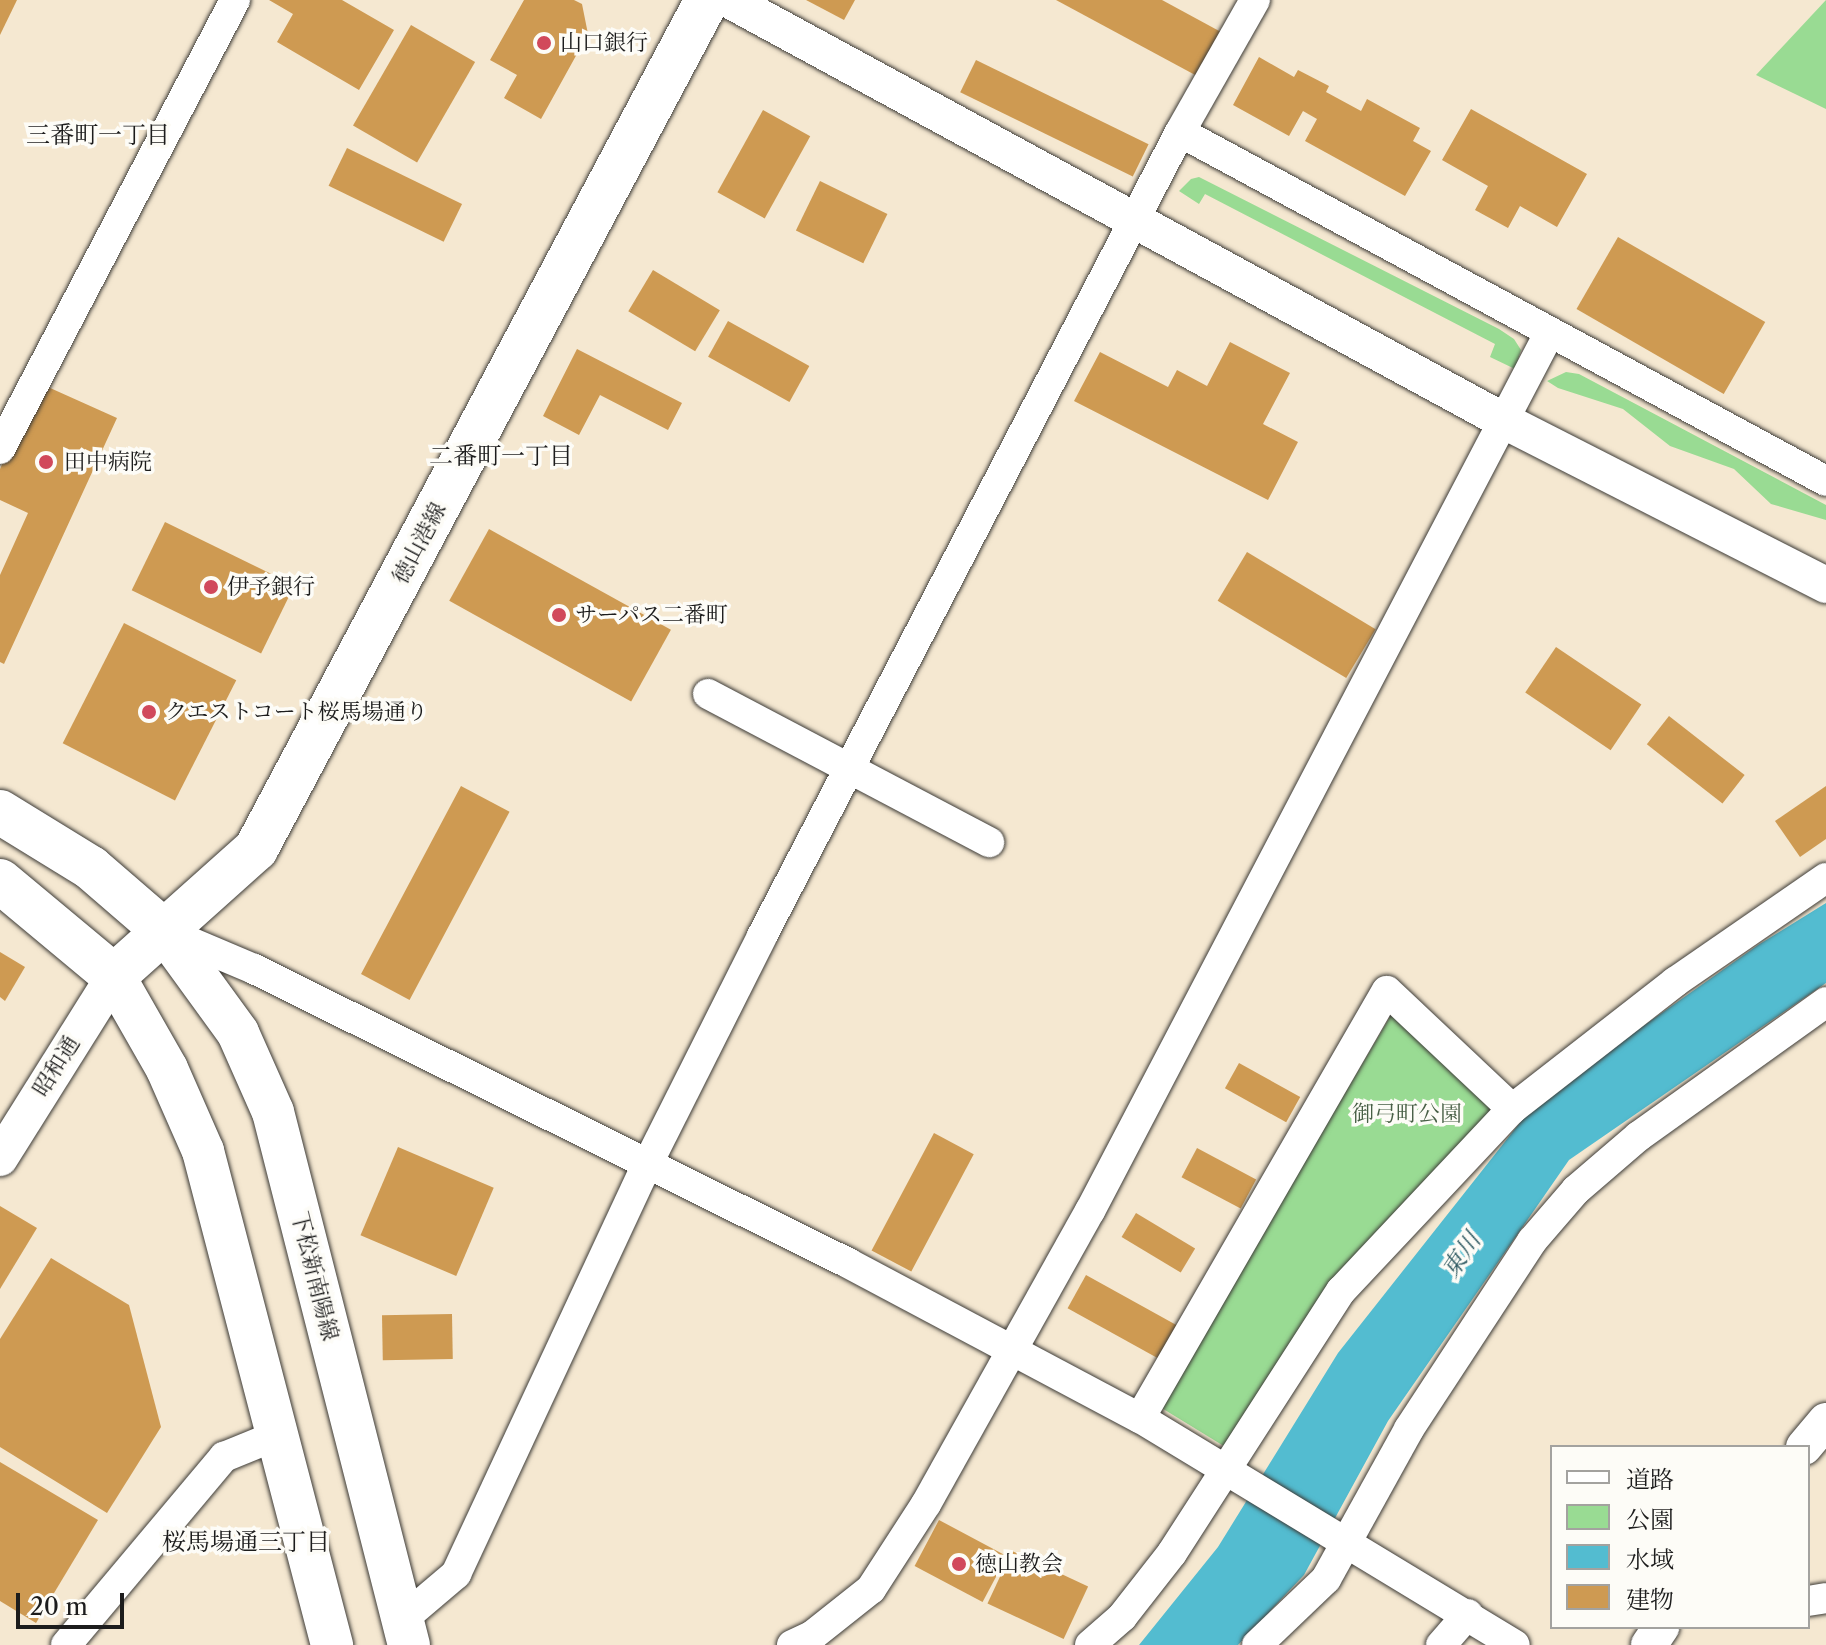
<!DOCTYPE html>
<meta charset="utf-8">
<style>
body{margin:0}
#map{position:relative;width:1826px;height:1645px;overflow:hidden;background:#f5e8d1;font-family:"Libre Caslon Text","Noto Serif JP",serif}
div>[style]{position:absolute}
.green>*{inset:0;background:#99db93}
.water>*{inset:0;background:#53bcd0}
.building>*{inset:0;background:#ce9a52;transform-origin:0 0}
.roads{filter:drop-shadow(0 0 2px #3d3b37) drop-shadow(0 0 2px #3d3b37)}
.minor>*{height:30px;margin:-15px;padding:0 15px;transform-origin:15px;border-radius:15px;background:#fff}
.tertiary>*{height:36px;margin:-18px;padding:0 18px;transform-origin:18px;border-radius:18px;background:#fff}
.secondary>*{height:42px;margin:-21px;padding:0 21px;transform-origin:21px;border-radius:21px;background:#fff}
.primary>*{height:44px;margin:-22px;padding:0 22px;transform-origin:22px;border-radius:22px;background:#fff}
.dots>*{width:22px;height:22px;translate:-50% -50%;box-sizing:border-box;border:4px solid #fdfcf7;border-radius:50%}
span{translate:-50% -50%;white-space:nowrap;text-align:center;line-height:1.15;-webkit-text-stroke:7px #fdfcf7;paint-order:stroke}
.poi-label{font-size:22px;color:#1c1c1c}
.left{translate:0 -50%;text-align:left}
.street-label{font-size:22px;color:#1c1c1c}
.park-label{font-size:22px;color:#485f46}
.neighbourhood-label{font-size:24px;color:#1c1c1c}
.water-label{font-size:24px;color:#325c64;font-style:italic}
.legend{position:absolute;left:1550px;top:1445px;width:260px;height:184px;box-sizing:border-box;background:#fdfcf7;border:2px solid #a3a29f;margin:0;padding:10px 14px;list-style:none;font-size:24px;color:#1c1c1c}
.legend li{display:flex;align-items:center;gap:16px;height:40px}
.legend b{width:40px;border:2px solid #a3a29f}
.scale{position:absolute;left:16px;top:1593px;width:108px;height:36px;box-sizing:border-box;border:4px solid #1c1c1c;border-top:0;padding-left:10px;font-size:24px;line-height:28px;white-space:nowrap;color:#1c1c1c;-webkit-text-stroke:6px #fdfcf7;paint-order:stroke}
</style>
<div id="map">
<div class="green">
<i style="clip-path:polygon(1826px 0,1826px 109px,1756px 75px)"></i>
<i style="clip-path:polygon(1199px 177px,1499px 329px,1514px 339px,1521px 350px,1515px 369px,1490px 357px,1495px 344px,1205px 194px,1199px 204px,1179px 191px,1191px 179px)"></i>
<i style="clip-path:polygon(1566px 372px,1579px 374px,1826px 505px,1826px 520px,1771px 504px,1734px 469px,1670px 446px,1623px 409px,1558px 388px,1547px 381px)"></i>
<i style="clip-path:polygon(1394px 1010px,1495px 1112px,1227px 1448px,1160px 1407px)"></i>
</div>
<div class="water">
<i style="clip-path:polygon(1826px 903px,1826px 983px,1569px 1160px,1388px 1421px,1304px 1575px,1238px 1645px,1139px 1645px,1218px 1547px,1338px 1353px,1537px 1101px,1758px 945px)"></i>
</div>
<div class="building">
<i style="clip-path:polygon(0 0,17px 0,0 35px)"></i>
<i style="clip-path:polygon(269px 0,342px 0,394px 30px,359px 90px,277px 42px,293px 14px)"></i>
<i style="clip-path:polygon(524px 0,574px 0,582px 4px,588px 34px,541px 119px,504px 98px,517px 75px,490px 60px)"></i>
<i style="clip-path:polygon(806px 0,855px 0,844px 20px)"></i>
<i style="clip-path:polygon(1056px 0,1162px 0,1221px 32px,1197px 76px)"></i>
<i style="left:411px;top:25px;width:74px;height:116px;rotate:30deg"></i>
<i style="clip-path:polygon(1259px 57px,1294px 77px,1298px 70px,1329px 86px,1326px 92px,1361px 111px,1367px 99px,1420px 128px,1413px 141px,1431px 151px,1405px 196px,1305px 141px,1317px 119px,1303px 111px,1289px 136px,1233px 105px)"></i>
<i style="left:976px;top:60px;width:192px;height:36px;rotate:26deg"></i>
<i style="clip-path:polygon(1471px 109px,1587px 174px,1557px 227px,1520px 206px,1508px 228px,1475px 210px,1488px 186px,1442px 160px)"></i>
<i style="left:763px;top:110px;width:54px;height:94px;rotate:29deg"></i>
<i style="left:347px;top:148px;width:128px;height:42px;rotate:26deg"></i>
<i style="left:820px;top:181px;width:75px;height:55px;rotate:26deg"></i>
<i style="left:1618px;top:237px;width:170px;height:83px;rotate:30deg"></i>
<i style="left:653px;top:270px;width:78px;height:48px;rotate:31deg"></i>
<i style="left:728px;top:321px;width:93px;height:41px;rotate:29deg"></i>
<i style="clip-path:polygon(1230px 342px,1290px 373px,1263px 424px,1298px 442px,1268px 500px,1074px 401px,1100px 352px,1168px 387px,1177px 370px,1207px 386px)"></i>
<i style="clip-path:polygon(577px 349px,682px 403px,668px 430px,600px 395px,579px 435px,543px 416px)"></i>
<i style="clip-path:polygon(39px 383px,117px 418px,4px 664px,0 662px,0 575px,28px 513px,0 500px,0 469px)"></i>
<i style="left:165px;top:522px;width:144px;height:76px;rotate:26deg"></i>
<i style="left:489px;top:529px;width:208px;height:82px;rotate:29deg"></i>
<i style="left:1247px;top:552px;width:150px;height:57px;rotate:31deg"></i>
<i style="left:124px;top:623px;width:126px;height:135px;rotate:27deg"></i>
<i style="left:1556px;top:647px;width:103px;height:55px;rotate:34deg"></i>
<i style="left:1669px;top:716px;width:96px;height:36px;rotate:38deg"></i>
<i style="left:461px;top:786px;width:55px;height:213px;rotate:28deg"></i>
<i style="clip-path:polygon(1826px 786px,1826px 839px,1800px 857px,1775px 821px)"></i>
<i style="clip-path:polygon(0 952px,25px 967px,5px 1001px,0 997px)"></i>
<i style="left:1239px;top:1063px;width:70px;height:29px;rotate:29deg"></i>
<i style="left:934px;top:1133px;width:45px;height:133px;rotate:28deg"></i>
<i style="left:398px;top:1147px;width:104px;height:96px;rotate:23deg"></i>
<i style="left:1197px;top:1148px;width:67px;height:33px;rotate:28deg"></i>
<i style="clip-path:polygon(0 1206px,37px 1228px,0 1289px)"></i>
<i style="left:1136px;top:1213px;width:69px;height:28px;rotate:31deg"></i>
<i style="clip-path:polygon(51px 1258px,129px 1305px,161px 1427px,107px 1513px,0 1447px,0 1339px)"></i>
<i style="left:1086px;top:1275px;width:111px;height:38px;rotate:29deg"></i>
<i style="left:452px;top:1314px;width:45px;height:70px;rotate:89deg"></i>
<i style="clip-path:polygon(0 1462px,98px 1520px,36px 1623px,0 1601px)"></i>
<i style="left:939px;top:1520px;width:77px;height:52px;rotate:28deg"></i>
<i style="left:1012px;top:1551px;width:84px;height:58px;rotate:25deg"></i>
</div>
<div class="roads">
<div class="minor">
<i style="left:1180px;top:132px;width:734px;rotate:28.38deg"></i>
<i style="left:0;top:449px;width:507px;rotate:-62.37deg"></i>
<i style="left:708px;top:694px;width:318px;rotate:27.8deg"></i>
<i style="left:164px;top:931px;width:98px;rotate:22.9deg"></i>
<i style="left:254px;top:969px;width:663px;rotate:26.33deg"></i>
<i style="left:848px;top:1263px;width:331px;rotate:28deg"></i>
<i style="left:1140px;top:1418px;width:438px;rotate:31.2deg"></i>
<i style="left:1140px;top:1418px;width:493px;rotate:-60deg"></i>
<i style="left:1387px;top:991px;width:172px;rotate:43.3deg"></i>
<i style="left:1808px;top:1601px;width:18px;rotate:-9deg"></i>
<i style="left:403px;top:1619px;width:70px;rotate:-40.3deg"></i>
<i style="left:456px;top:1574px;width:451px;rotate:-65deg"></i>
<i style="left:647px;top:1165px;width:256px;rotate:-63.3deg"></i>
<i style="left:762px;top:936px;width:906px;rotate:-62.53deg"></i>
<i style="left:1180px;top:132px;width:152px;rotate:-60.4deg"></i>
<i style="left:66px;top:1645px;width:246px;rotate:-50deg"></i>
<i style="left:224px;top:1457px;width:58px;rotate:-22.2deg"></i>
<i style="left:792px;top:1645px;width:23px;rotate:-25deg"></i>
<i style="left:813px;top:1635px;width:74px;rotate:-38.4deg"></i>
<i style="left:871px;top:1589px;width:101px;rotate:-57.1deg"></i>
<i style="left:926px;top:1504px;width:336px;rotate:-60.8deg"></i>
<i style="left:1090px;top:1211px;width:992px;rotate:-62.38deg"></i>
<i style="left:1090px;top:1645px;width:43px;rotate:-41.2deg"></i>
<i style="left:1122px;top:1617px;width:81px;rotate:-52deg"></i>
<i style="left:1172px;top:1553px;width:312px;rotate:-57.2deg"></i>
<i style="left:1341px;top:1291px;width:250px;rotate:-46.8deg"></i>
<i style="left:1512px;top:1109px;width:207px;rotate:-37.9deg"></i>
<i style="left:1675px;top:982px;width:183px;rotate:-34.6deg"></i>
<i style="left:1257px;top:1645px;width:95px;rotate:-43.7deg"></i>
<i style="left:1326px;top:1579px;width:171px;rotate:-61deg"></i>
<i style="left:1409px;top:1429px;width:225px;rotate:-56.8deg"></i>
<i style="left:1532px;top:1241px;width:67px;rotate:-49.2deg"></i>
<i style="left:1576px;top:1190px;width:83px;rotate:-40.6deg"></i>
<i style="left:1639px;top:1136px;width:230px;rotate:-35.6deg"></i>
<i style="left:1441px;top:1645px;width:41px;rotate:-48.9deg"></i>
</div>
<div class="tertiary">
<i style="left:729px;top:0;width:882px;rotate:28.51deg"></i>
<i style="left:1504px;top:421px;width:361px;rotate:27deg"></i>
<i style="left:0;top:1158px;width:215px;rotate:-57.9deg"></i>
<i style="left:1804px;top:1447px;width:34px;rotate:-50deg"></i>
<i style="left:1649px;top:1645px;width:22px;rotate:-56deg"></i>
</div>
<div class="secondary">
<i style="left:164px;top:931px;width:126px;rotate:54deg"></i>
<i style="left:238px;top:1033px;width:86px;rotate:66.1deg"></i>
<i style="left:273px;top:1112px;width:550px;rotate:75.69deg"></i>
<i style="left:114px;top:976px;width:107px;rotate:60.3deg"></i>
<i style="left:167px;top:1069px;width:90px;rotate:66.3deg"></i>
<i style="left:203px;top:1151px;width:511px;rotate:75.36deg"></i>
</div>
<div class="primary">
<i style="left:0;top:812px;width:107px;rotate:31.6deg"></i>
<i style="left:91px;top:868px;width:96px;rotate:40.8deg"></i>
<i style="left:0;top:881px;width:148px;rotate:39.8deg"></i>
<i style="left:114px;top:976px;width:191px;rotate:-41.8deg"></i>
<i style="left:256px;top:849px;width:961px;rotate:-62.02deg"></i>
</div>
</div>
<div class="dots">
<i style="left:544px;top:43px;background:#d1495b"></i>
<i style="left:46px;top:462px;background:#d1495b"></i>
<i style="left:211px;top:587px;background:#d1495b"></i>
<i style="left:559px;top:615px;background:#d1495b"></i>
<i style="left:149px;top:712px;background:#d1495b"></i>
<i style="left:959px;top:1564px;background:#d1495b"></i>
</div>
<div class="poi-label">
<span class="left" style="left:560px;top:43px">山口銀行</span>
<span class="left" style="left:64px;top:462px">田中病院</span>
<span class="left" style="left:227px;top:587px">伊予銀行</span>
<span class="left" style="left:575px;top:615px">サーパス二番町</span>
<span class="left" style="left:165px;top:712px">クエストコート桜馬場通り</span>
<span class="left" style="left:975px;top:1564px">徳山教会</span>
</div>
<div class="street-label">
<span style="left:419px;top:543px;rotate:-62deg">徳山港線</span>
<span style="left:56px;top:1066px;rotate:-58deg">昭和通</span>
<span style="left:315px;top:1276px;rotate:76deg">下松新南陽線</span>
</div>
<div class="park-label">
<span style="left:1407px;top:1114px">御弓町公園</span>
</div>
<div class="neighbourhood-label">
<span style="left:98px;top:135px">三番町一丁目</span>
<span style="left:501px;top:456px">二番町一丁目</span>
<span style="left:246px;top:1542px">桜馬場通三丁目</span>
</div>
<div class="water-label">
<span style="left:1461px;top:1255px;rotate:-56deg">東川</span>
</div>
<ul class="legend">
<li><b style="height:10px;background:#fff"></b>道路</li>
<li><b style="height:22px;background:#99db93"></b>公園</li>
<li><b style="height:22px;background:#53bcd0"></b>水域</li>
<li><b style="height:22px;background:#ce9a52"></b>建物</li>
</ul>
<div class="scale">20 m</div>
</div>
